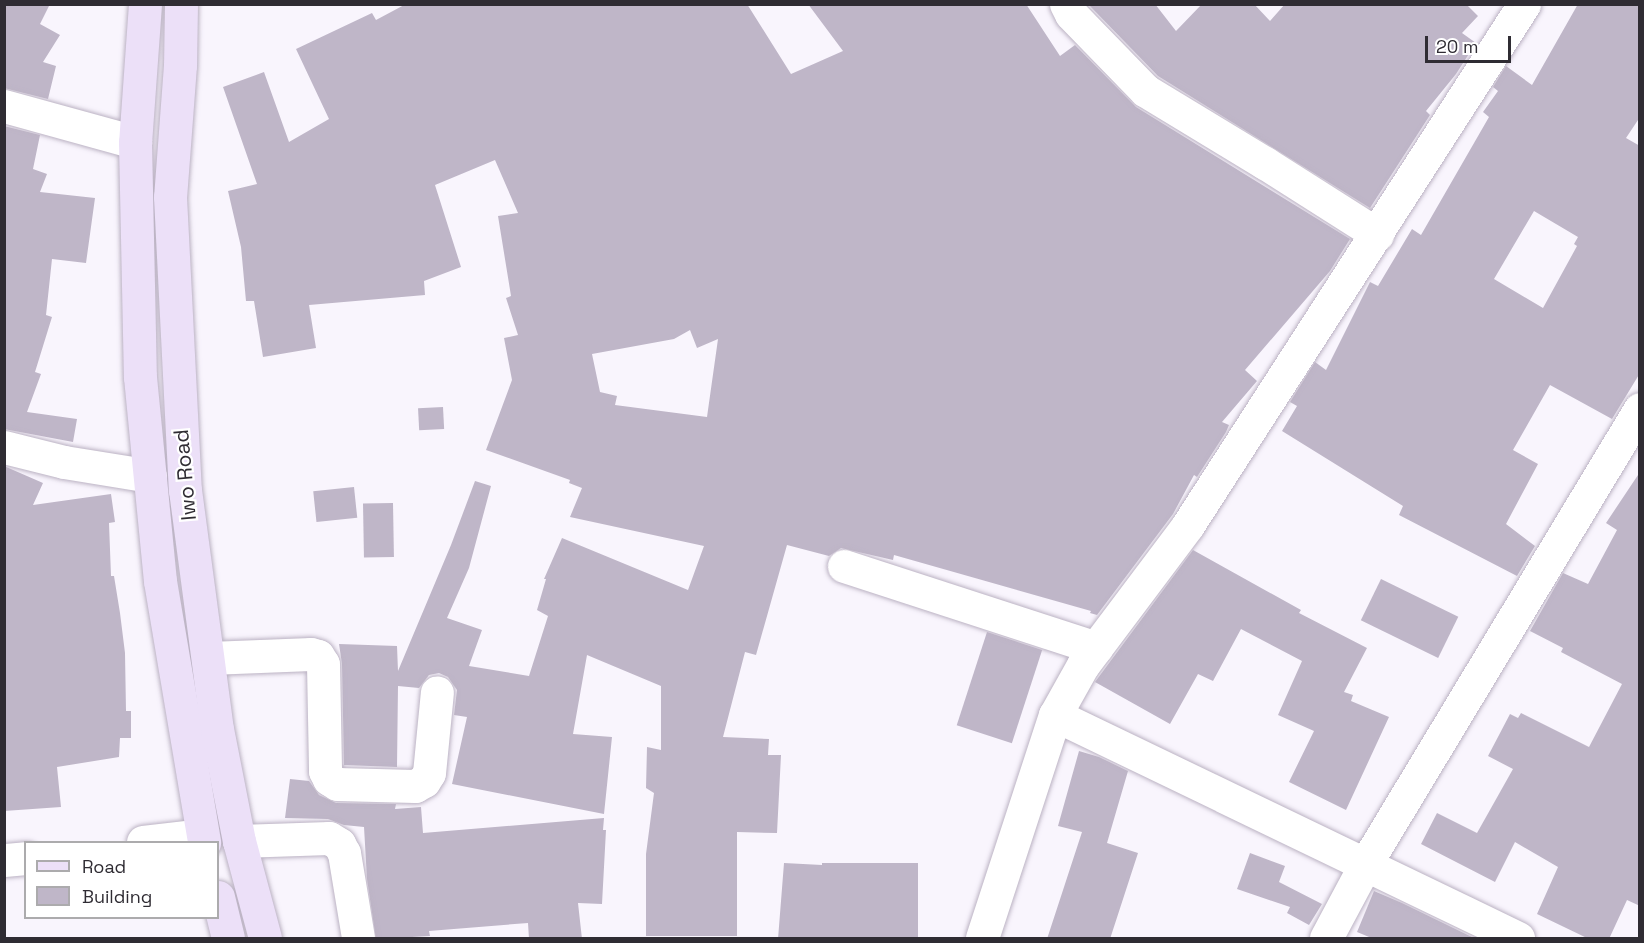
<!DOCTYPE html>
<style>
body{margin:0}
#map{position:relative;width:1644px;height:943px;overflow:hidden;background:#f9f5fd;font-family:"Space Grotesk",sans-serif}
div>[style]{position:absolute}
.building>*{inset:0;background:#bfb6c8;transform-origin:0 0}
.roads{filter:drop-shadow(0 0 2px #bbb2c3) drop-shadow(0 0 2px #bbb2c3)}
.minor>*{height:33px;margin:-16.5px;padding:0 16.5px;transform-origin:16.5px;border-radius:16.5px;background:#fff}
.major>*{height:33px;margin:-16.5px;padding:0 16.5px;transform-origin:16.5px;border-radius:16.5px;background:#ece0f8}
span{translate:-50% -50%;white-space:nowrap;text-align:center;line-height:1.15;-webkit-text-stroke:4.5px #fff;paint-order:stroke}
.street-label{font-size:21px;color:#2f2c33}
.frame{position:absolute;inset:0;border:6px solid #2f2c33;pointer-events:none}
.legend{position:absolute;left:24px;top:841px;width:195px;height:78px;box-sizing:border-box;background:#fff;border:2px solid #acabad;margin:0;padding:8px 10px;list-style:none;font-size:18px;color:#2f2c33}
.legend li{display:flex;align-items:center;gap:12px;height:30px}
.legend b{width:30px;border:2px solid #acabad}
.scale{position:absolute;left:1425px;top:36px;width:86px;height:27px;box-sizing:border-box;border:3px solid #2f2c33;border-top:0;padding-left:8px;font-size:18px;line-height:21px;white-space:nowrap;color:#2f2c33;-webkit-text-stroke:4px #fff;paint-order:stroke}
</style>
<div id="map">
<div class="building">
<i style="clip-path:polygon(4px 4px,50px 4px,40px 24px,60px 35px,43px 62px,56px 66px,48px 99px,4px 88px)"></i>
<i style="clip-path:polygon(evenodd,406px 4px,747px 4px,791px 74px,843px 51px,808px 4px,1026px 4px,1060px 56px,1075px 45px,1136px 107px,1350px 239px,1330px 271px,1245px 370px,1257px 381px,1222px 422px,1229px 425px,1226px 432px,1197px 477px,1194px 475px,1173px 514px,1097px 615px,1090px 613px,1091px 611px,894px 555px,893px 560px,841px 548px,829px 556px,787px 545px,756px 655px,745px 652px,723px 737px,769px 739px,768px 755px,781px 755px,777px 833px,737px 832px,737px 936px,646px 936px,646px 854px,654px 793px,646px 788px,647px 747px,661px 750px,661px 686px,587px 655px,573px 734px,612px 737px,604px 814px,452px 784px,467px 717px,454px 715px,457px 690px,448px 677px,439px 673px,429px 675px,419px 688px,398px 686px,397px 767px,344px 765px,342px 664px,339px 644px,397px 646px,398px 671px,451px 545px,475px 481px,491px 486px,469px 568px,447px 618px,482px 630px,469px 666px,529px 676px,548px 616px,537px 610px,546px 579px,544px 579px,562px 538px,688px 590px,704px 546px,570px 517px,582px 488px,569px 483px,570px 480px,486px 450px,512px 380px,504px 338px,518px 335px,506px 298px,511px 296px,498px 216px,518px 213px,495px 160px,435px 185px,461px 267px,424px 281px,425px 295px,309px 305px,316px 348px,263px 357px,254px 301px,246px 301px,241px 247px,228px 191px,257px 184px,223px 87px,264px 72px,289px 142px,329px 119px,296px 49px,372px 13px,376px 20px,406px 4px,690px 330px,697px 348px,718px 339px,707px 417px,615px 405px,617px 396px,600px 392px,592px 354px,674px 339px,690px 330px)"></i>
<i style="clip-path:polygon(1088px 4px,1155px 4px,1176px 31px,1202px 4px,1254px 4px,1270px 21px,1285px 4px,1466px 4px,1478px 16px,1462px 33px,1476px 43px,1456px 74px,1426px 111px,1430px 115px,1370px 208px,1158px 76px)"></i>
<i style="clip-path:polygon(evenodd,1578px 4px,1640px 4px,1640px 117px,1626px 138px,1640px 146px,1640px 373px,1612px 419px,1550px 385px,1513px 450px,1538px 464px,1506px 524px,1535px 546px,1517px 576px,1399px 515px,1403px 506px,1282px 431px,1297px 406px,1290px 402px,1315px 362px,1326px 370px,1370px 282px,1378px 286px,1412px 229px,1421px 235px,1489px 117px,1483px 112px,1498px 91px,1493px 87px,1506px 66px,1532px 85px,1578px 4px,1534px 211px,1578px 237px,1574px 244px,1577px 246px,1543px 308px,1494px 279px,1534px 211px)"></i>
<i style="clip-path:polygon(4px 126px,40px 135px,33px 169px,47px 174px,40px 192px,95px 198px,86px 263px,52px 259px,46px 315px,52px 317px,35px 372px,41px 374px,27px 412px,77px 419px,73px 442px,4px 429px)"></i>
<i style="left:443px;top:407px;width:22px;height:25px;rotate:87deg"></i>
<i style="clip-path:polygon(4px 466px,43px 483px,33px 505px,111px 494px,115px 522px,109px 523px,111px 576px,114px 576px,120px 613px,125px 653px,126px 711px,131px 711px,131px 738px,120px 738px,119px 757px,57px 767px,61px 807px,4px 811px)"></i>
<i style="clip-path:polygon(1640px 472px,1640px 906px,1627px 900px,1609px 939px,1589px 939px,1537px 914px,1558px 867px,1515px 842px,1495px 882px,1421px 844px,1437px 813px,1477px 833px,1513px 769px,1488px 756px,1510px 714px,1518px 718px,1521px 713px,1589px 747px,1622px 684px,1561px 652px,1563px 648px,1530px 631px,1563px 573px,1588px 584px,1617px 530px,1606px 523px)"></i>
<i style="left:354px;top:487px;width:31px;height:41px;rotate:84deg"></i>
<i style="left:393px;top:503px;width:54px;height:30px;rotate:89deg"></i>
<i style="clip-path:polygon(1193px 550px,1301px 610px,1299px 613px,1367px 648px,1344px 692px,1353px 695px,1351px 701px,1389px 717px,1346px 810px,1289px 782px,1314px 731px,1278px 715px,1302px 661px,1241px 629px,1213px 681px,1198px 674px,1170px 724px,1095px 682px)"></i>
<i style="left:1381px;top:579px;width:86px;height:46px;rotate:26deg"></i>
<i style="left:987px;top:632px;width:58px;height:98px;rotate:18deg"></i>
<i style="clip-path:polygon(1079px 751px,1099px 757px,1128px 771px,1107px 843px,1138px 853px,1110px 939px,1047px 939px,1082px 832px,1058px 826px)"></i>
<i style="clip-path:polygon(290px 779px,309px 781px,319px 795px,336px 803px,396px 804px,395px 809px,421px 807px,423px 833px,604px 818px,603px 830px,606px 830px,602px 904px,578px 903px,582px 939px,529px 939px,528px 923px,429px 931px,430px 936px,376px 939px,367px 879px,364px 827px,344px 825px,328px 819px,285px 818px)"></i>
<i style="clip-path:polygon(1250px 853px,1285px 866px,1279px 882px,1322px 904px,1309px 925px,1287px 913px,1290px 907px,1237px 889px)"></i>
<i style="clip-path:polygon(784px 863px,822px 865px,822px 863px,918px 863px,918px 939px,778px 939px)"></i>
<i style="clip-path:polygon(1374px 891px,1402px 903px,1476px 939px,1374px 939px,1357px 932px)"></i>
</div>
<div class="roads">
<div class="minor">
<i style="left:1066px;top:4px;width:11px;rotate:63deg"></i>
<i style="left:1071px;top:14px;width:107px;rotate:45.8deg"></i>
<i style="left:1146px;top:91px;width:139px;rotate:31.2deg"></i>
<i style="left:1265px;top:163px;width:133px;rotate:32.4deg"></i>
<i style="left:4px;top:106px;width:136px;rotate:15.4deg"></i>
<i style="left:4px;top:447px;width:62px;rotate:14deg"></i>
<i style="left:64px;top:462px;width:87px;rotate:9.2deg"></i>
<i style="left:844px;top:566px;width:265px;rotate:18deg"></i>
<i style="left:209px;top:658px;width:102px;rotate:-2.2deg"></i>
<i style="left:311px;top:654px;width:7px;rotate:16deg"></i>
<i style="left:318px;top:656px;width:9px;rotate:58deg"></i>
<i style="left:323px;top:664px;width:107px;rotate:88.9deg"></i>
<i style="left:325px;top:771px;width:9px;rotate:63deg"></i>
<i style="left:329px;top:779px;width:9px;rotate:32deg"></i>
<i style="left:337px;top:784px;width:78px;rotate:1.5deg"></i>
<i style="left:415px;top:786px;width:10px;rotate:-29deg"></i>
<i style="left:424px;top:781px;width:9px;rotate:-58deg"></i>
<i style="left:429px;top:773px;width:81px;rotate:-84.4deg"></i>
<i style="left:1055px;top:715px;width:514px;rotate:25.72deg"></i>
<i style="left:239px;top:841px;width:90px;rotate:-1.9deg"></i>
<i style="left:329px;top:838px;width:12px;rotate:31deg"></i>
<i style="left:339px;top:844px;width:10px;rotate:61deg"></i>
<i style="left:344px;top:853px;width:86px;rotate:80.6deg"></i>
<i style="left:143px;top:842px;width:59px;rotate:-6.8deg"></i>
<i style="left:4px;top:860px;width:22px;rotate:-5deg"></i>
<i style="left:982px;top:938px;width:235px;rotate:-71.9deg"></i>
<i style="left:1055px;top:715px;width:57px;rotate:-60.8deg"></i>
<i style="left:1083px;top:665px;width:175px;rotate:-53.1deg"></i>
<i style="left:1188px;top:525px;width:620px;rotate:-57.18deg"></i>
<i style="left:1326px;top:938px;width:85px;rotate:-61.9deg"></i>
<i style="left:1366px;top:863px;width:530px;rotate:-58.89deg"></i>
</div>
<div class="major">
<i style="left:145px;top:4px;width:138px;rotate:94.1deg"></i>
<i style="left:135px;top:142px;width:235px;rotate:88.8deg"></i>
<i style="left:140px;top:377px;width:205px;rotate:84.4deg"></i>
<i style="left:160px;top:581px;width:265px;rotate:80.4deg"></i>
<i style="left:181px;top:4px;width:61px;rotate:90.9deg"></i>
<i style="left:180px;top:65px;width:132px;rotate:94.3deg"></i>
<i style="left:170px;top:197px;width:293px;rotate:87.1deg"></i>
<i style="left:185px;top:490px;width:241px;rotate:82.4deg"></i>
<i style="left:217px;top:729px;width:114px;rotate:78.9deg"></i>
<i style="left:239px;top:841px;width:100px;rotate:75deg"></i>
<i style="left:218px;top:897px;width:42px;rotate:76.3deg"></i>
</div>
</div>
<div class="street-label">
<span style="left:185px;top:475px;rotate:-95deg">Iwo Road</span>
</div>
<div class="frame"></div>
<ul class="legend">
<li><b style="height:8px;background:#ece0f8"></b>Road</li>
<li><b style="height:16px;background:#bfb6c8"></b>Building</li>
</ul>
<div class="scale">20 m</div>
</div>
